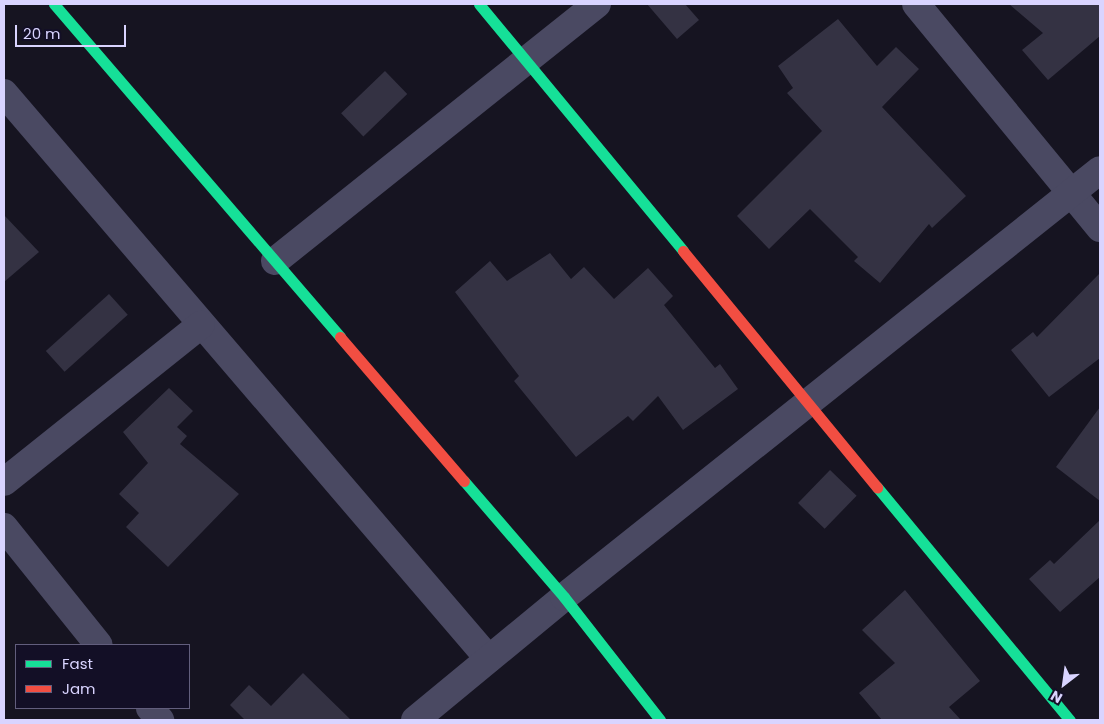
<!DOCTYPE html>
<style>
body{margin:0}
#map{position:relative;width:1104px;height:724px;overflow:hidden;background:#161421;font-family:Poppins,sans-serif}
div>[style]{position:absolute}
.building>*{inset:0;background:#343243;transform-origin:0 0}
.street>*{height:28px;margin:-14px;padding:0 14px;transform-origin:14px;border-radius:14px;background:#4a4962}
.fast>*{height:11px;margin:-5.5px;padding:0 5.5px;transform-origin:5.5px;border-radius:5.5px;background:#16e098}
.jam>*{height:11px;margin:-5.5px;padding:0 5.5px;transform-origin:5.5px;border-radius:5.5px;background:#f24e42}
span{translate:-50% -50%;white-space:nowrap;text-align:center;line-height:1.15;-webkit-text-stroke:4.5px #130f26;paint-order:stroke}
.frame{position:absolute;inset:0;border:5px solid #d9d4ff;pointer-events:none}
.legend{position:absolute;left:15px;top:644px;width:175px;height:65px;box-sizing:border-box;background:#130f26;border:1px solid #625e7d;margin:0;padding:6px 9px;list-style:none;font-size:15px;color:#d9d4ff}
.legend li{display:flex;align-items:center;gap:10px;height:25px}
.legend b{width:25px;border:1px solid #625e7d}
.north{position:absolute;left:1039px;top:659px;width:50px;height:50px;-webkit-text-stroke:4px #130f26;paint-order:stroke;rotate:210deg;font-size:14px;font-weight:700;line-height:20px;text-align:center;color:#d9d4ff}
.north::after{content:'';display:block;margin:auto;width:18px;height:22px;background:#d9d4ff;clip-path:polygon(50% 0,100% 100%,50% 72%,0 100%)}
.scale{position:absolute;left:15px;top:25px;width:111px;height:22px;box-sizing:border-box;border:2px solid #d9d4ff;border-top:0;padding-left:6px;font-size:15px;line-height:18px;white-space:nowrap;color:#d9d4ff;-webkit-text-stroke:4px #130f26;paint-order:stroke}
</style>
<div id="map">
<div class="building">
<i style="clip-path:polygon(647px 4px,685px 4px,699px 20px,677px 39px)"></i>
<i style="clip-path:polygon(1009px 4px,1100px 4px,1100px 36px,1048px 80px,1022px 50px,1043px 33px)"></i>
<i style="clip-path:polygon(838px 19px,877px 66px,896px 47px,919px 69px,882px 107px,966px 196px,932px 228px,929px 224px,880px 283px,854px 261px,858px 257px,810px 209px,769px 249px,737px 216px,822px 131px,787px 93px,793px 88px,778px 66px)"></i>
<i style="left:385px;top:71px;width:32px;height:61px;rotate:46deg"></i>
<i style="clip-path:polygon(4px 215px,39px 252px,4px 282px)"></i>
<i style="clip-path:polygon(550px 253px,571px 279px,584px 267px,614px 299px,648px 268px,673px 296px,664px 305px,715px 368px,720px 364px,738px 389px,683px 430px,658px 396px,633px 421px,628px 416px,576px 457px,514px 381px,519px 376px,455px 292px,490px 261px,507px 281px)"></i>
<i style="clip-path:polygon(1100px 273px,1100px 358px,1049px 397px,1011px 350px,1033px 332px,1037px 337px)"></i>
<i style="left:109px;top:294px;width:28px;height:85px;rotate:48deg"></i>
<i style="clip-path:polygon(169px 388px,193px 411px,177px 427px,187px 436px,180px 444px,239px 494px,168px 567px,126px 527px,139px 513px,119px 494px,148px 463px,123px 432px)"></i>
<i style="clip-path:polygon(1100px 407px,1100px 501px,1056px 467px)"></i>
<i style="left:830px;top:470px;width:37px;height:46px;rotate:44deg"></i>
<i style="clip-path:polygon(1100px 520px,1100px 577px,1060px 612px,1029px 579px,1050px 560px,1054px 564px)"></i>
<i style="clip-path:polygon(905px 590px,980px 681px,949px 707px,961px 720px,882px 720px,859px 693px,895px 663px,862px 630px)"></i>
<i style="clip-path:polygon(303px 673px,351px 720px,245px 720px,230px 705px,249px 685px,271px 706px)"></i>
</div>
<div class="street">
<i style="left:916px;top:4px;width:290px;rotate:50.6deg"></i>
<i style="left:4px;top:93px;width:745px;rotate:49.41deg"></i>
<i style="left:275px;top:261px;width:412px;rotate:-38.6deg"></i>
<i style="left:4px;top:482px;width:252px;rotate:-38.6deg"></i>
<i style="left:4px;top:527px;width:151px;rotate:51.2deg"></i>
<i style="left:150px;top:708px;width:16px;rotate:50deg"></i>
<i style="left:415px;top:720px;width:193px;rotate:-39.5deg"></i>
<i style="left:564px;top:597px;width:685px;rotate:-38.54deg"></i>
</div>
<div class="fast">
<i style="left:54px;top:4px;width:439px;rotate:49.3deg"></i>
<i style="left:479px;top:4px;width:320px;rotate:50.4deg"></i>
<i style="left:464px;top:481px;width:153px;rotate:49.2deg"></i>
<i style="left:564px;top:597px;width:156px;rotate:52deg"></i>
<i style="left:877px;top:487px;width:303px;rotate:50.4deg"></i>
</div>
<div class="jam">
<i style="left:683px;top:251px;width:306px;rotate:50.6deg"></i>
<i style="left:340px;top:337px;width:190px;rotate:49.3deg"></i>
</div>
<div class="frame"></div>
<ul class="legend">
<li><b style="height:6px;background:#16e098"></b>Fast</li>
<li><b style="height:6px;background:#f24e42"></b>Jam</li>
</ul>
<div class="north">N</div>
<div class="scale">20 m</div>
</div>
